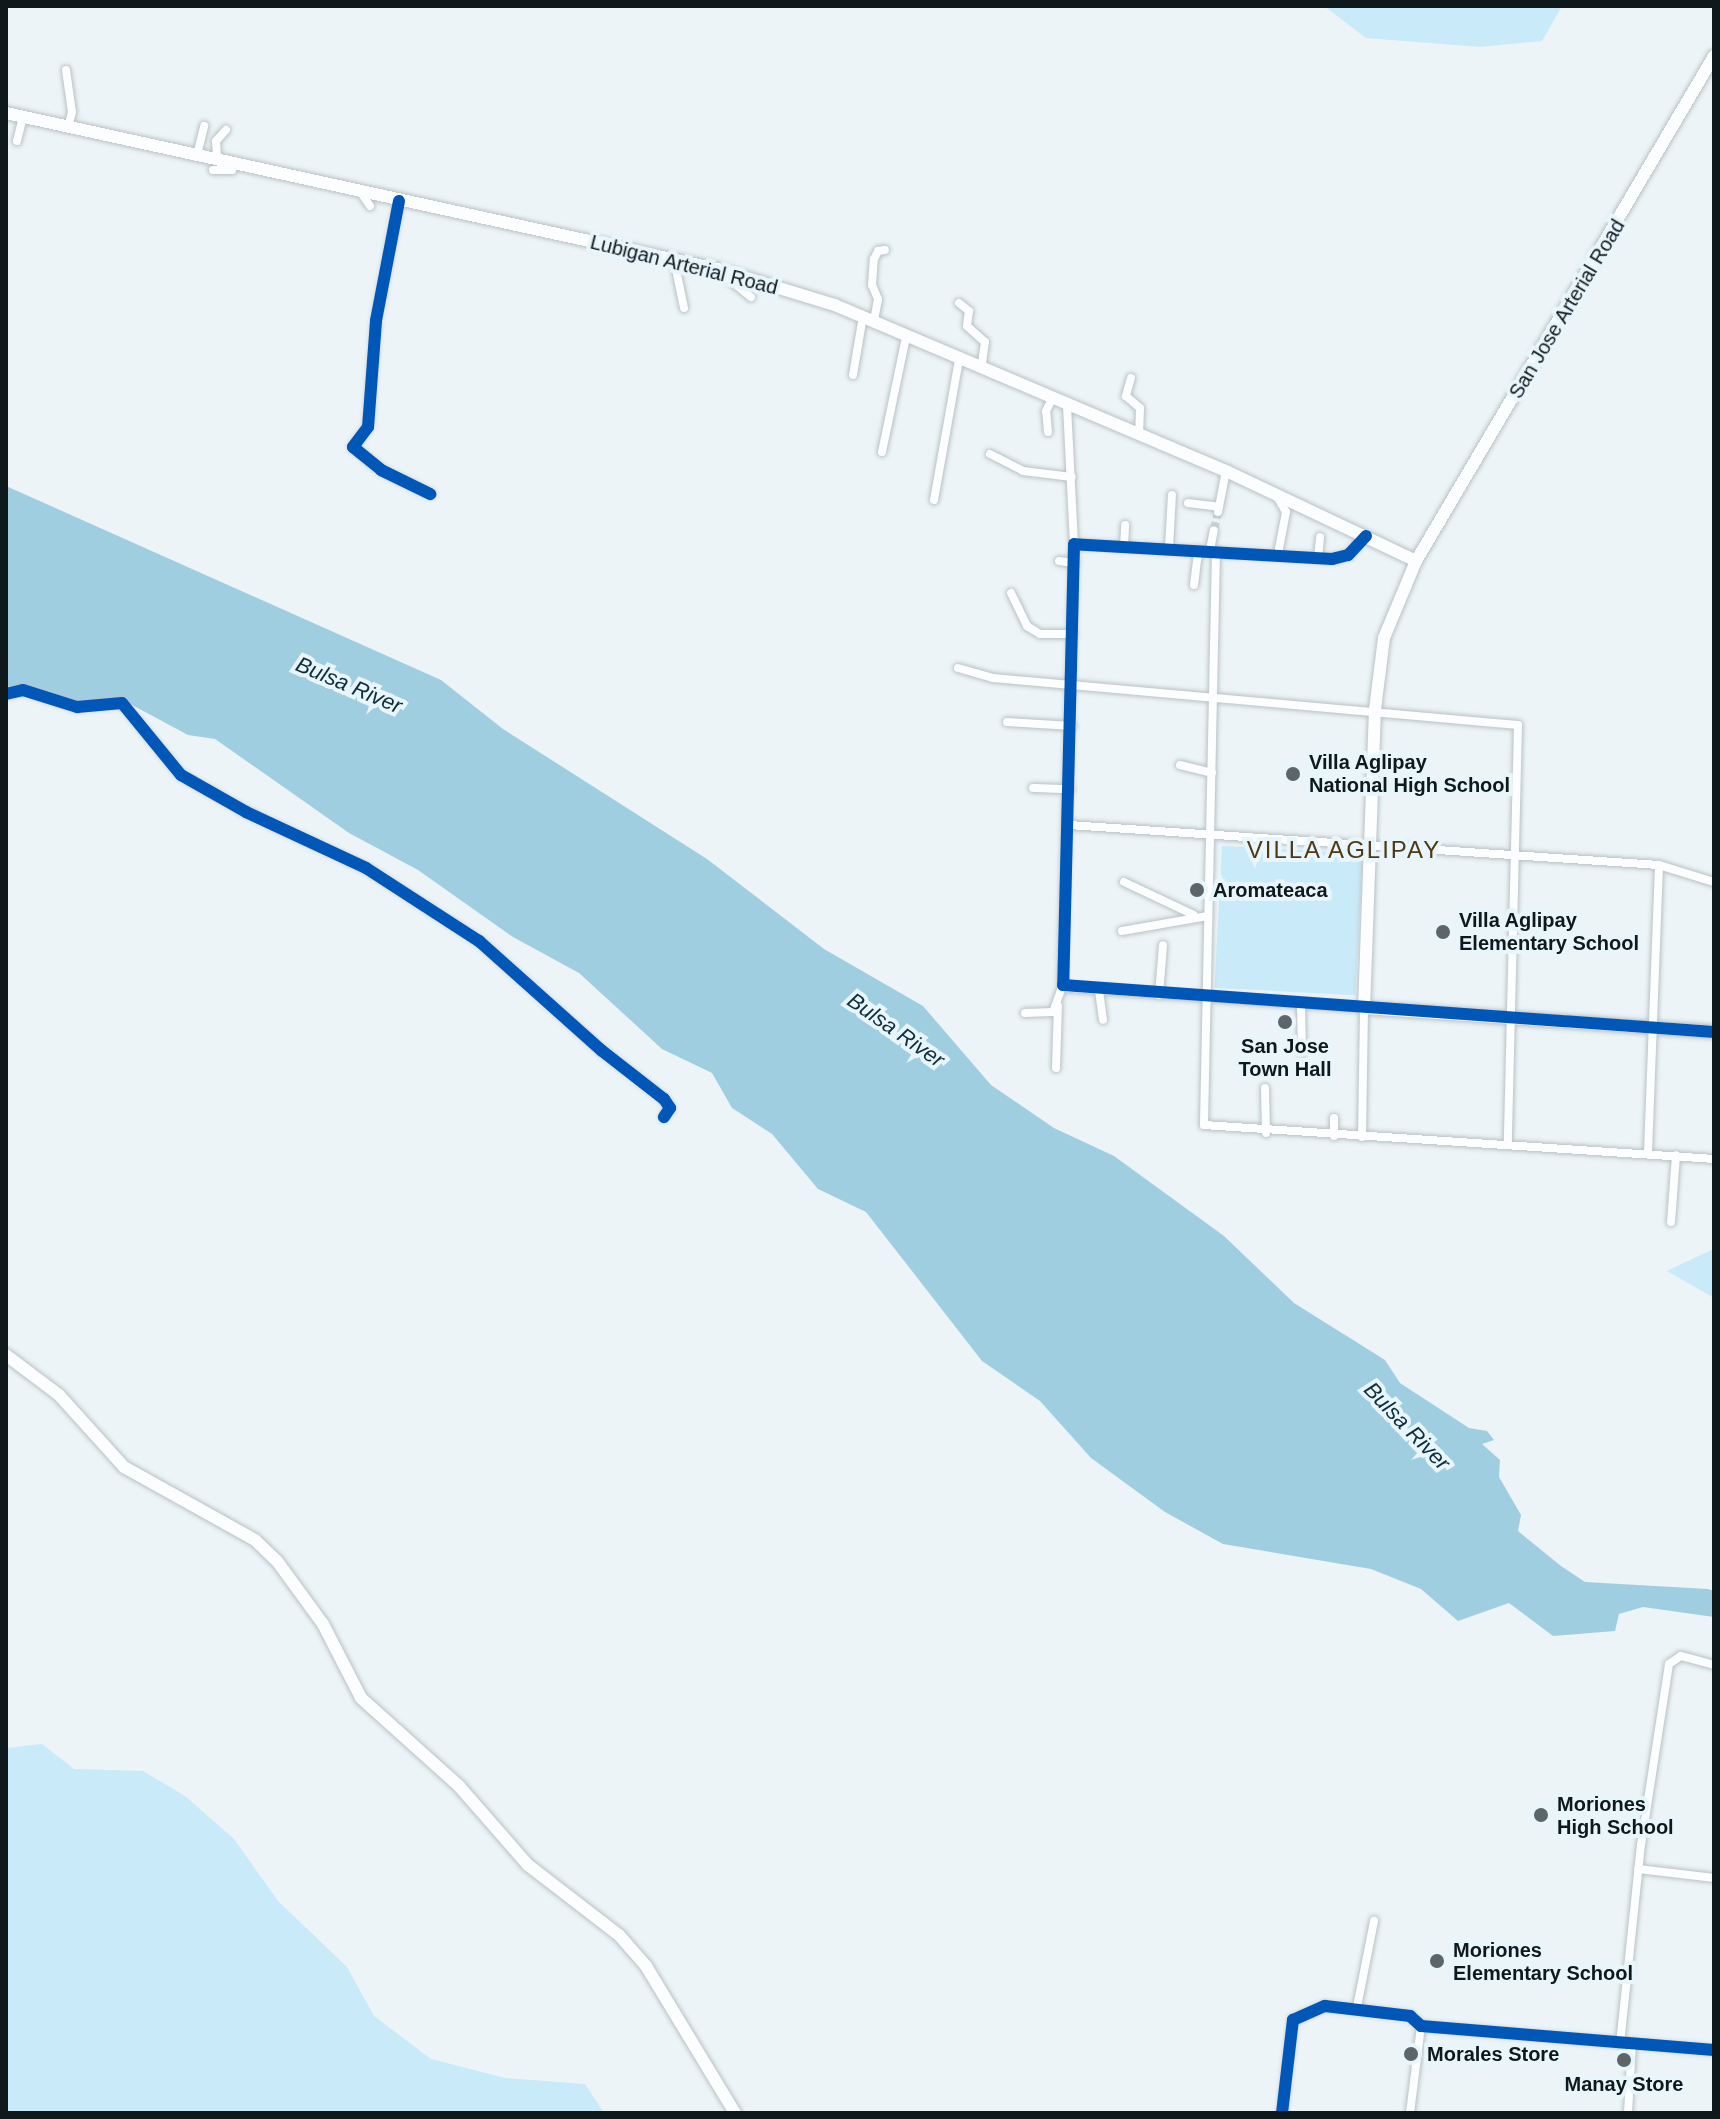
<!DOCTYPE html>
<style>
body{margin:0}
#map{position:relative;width:1720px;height:2119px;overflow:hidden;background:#ecf4f7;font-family:Helvetica,sans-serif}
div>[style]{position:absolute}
.green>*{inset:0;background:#c9eaf8;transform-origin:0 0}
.water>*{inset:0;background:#a0cee1}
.street-tunnel>*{height:8px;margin-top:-4px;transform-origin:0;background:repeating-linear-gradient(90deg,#cbd3d6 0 8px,transparent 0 12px)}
.roads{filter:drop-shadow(0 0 2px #b9c1c4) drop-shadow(0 0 2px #b9c1c4)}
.street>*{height:8px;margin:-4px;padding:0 4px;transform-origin:4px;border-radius:4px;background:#fcfdfe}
.secondary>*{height:12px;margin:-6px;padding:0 6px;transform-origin:6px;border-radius:6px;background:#fcfdfe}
.cycleway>*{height:12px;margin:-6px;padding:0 6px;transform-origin:6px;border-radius:6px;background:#0057b8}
.dots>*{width:22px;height:22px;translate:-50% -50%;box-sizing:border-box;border:4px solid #e8f6fc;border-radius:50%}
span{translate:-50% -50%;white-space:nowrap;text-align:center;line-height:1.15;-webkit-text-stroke:8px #e8f6fc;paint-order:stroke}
.street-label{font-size:20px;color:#0f181b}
.poi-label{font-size:20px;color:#0f181b;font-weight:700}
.left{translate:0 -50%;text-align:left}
.water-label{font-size:22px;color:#102e39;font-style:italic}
.quarter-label{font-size:24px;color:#4f3814;letter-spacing:2px}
.frame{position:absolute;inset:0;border:8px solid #0f181b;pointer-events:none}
</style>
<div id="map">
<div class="green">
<i style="clip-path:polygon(1324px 6px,1562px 6px,1542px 41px,1480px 47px,1366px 38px)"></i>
<i style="left:1222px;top:846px;width:141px;height:142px;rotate:3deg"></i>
<i style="clip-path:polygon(1714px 1249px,1714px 1298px,1667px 1271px,1694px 1258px)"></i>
<i style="clip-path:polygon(42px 1744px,74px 1769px,143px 1771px,185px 1796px,234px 1839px,278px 1901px,347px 1967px,374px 2016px,431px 2059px,505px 2078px,585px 2084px,604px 2113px,6px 2113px,6px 1748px)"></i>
</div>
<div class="water">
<i style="clip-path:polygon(6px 486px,441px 680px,503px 729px,707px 859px,824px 949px,923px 1006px,991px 1085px,1054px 1128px,1114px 1156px,1224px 1236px,1294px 1303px,1385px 1360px,1400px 1383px,1469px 1428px,1487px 1431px,1494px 1440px,1482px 1444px,1500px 1460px,1499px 1477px,1521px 1515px,1518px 1531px,1561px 1566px,1585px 1582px,1708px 1589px,1714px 1591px,1714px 1617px,1643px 1607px,1619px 1614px,1615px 1631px,1553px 1636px,1509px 1603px,1458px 1621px,1421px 1589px,1371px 1569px,1223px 1544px,1165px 1512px,1091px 1458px,1040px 1401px,982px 1361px,866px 1212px,818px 1189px,772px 1134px,732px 1108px,712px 1073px,662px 1049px,579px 973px,513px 937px,418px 870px,349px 833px,215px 739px,188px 735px,121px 699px,79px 704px,23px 685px,6px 690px)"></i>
</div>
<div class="street-tunnel">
<i style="left:1214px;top:530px;width:18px;rotate:-77deg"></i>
</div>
<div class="roads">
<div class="street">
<i style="left:66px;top:70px;width:42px;rotate:81.9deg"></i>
<i style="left:72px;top:112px;width:16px;rotate:104deg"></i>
<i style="left:17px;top:141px;width:25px;rotate:-76deg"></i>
<i style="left:197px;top:155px;width:30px;rotate:-76deg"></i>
<i style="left:217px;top:159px;width:18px;rotate:-93deg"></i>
<i style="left:216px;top:141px;width:15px;rotate:-48deg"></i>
<i style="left:213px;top:170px;width:19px"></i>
<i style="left:232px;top:170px;width:7px;rotate:-74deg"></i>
<i style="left:360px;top:191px;width:18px;rotate:56deg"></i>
<i style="left:399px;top:201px;width:122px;rotate:100.9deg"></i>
<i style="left:376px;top:321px;width:106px;rotate:94.3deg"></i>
<i style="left:368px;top:427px;width:25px;rotate:127deg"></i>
<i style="left:353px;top:447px;width:36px;rotate:39deg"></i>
<i style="left:381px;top:470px;width:55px;rotate:26.1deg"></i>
<i style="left:674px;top:260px;width:49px;rotate:78.2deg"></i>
<i style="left:720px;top:272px;width:40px;rotate:39deg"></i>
<i style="left:959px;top:303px;width:13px;rotate:39deg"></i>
<i style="left:969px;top:311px;width:15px;rotate:98deg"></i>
<i style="left:967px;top:326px;width:24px;rotate:42deg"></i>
<i style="left:985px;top:342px;width:27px;rotate:98deg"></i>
<i style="left:874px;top:320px;width:21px;rotate:-79deg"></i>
<i style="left:878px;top:299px;width:15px;rotate:-113deg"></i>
<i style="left:872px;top:285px;width:26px;rotate:-86deg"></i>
<i style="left:874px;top:259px;width:9px;rotate:-63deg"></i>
<i style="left:878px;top:251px;width:7px;rotate:-8deg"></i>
<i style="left:853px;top:375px;width:60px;rotate:-80.4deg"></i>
<i style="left:1131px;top:378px;width:19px;rotate:106deg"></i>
<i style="left:1126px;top:396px;width:18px;rotate:41deg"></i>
<i style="left:1140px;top:408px;width:26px;rotate:92deg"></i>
<i style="left:1067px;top:406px;width:138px;rotate:87.1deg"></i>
<i style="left:1048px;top:432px;width:21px;rotate:-95deg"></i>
<i style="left:1046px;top:411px;width:13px;rotate:-63deg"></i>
<i style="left:882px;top:452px;width:117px;rotate:-78.2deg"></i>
<i style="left:990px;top:454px;width:37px;rotate:27deg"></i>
<i style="left:1023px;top:471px;width:49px;rotate:7deg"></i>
<i style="left:934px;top:500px;width:143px;rotate:-79.9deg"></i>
<i style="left:1188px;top:503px;width:31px;rotate:7deg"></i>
<i style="left:1218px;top:512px;width:42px;rotate:-79deg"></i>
<i style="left:1124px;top:547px;width:22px;rotate:-87deg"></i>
<i style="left:1169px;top:548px;width:53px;rotate:-86.8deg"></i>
<i style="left:1210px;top:550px;width:20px;rotate:-79deg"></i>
<i style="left:1216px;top:551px;width:574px;rotate:91.2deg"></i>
<i style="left:1204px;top:1125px;width:511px;rotate:3.81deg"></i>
<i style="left:1278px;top:554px;width:43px;rotate:-79.2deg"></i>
<i style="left:1286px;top:512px;width:16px;rotate:-120deg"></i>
<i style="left:1318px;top:557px;width:20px;rotate:-84deg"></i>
<i style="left:1059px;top:561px;width:16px;rotate:7deg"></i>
<i style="left:1194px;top:585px;width:35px;rotate:-83deg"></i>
<i style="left:1011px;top:593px;width:37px;rotate:64deg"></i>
<i style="left:1027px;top:626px;width:15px;rotate:32deg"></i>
<i style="left:1040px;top:634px;width:33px"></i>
<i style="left:958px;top:668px;width:36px;rotate:16deg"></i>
<i style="left:993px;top:678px;width:527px;rotate:5.12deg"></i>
<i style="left:1518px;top:725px;width:420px;rotate:91.4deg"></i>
<i style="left:6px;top:694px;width:17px;rotate:-13deg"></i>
<i style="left:23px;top:690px;width:57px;rotate:17.5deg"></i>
<i style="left:77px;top:707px;width:45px;rotate:-5.1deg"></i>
<i style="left:122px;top:703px;width:93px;rotate:50.7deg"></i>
<i style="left:181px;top:775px;width:75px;rotate:29.6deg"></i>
<i style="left:246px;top:812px;width:132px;rotate:25deg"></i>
<i style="left:366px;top:868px;width:135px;rotate:32.9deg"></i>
<i style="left:479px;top:941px;width:164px;rotate:41.8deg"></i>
<i style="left:601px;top:1050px;width:80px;rotate:37.9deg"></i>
<i style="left:664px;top:1099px;width:11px;rotate:56deg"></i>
<i style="left:670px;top:1108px;width:11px;rotate:124deg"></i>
<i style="left:1007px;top:722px;width:65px;rotate:3.5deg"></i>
<i style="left:1180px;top:765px;width:33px;rotate:14deg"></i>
<i style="left:1033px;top:788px;width:37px;rotate:2deg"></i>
<i style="left:1069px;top:825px;width:591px;rotate:3.88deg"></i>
<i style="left:1659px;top:865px;width:58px;rotate:17.2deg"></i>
<i style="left:1124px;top:882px;width:77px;rotate:25.2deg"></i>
<i style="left:1122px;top:931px;width:87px;rotate:-9.9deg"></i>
<i style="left:1099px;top:991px;width:29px;rotate:82deg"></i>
<i style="left:1159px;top:995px;width:50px;rotate:-85.4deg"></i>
<i style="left:1301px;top:1005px;width:47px;rotate:88.8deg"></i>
<i style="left:1025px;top:1013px;width:28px;rotate:-2deg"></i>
<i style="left:1053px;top:1012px;width:29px;rotate:-70deg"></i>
<i style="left:1056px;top:1068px;width:62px;rotate:-88.2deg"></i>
<i style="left:1265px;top:1088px;width:45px;rotate:88.7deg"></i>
<i style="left:1334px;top:1118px;width:18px;rotate:90deg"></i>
<i style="left:1362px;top:1137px;width:129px;rotate:-89.1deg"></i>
<i style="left:1364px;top:1008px;width:297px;rotate:-176.1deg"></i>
<i style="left:1068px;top:988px;width:10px;rotate:-127deg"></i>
<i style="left:1062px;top:980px;width:436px;rotate:-88.4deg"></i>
<i style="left:1074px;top:544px;width:258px;rotate:3.3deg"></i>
<i style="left:1332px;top:559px;width:16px;rotate:-14deg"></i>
<i style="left:1348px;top:555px;width:26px;rotate:-47deg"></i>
<i style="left:1648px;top:1152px;width:287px;rotate:-87.8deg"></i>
<i style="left:1671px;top:1222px;width:67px;rotate:-85.7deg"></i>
<i style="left:1638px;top:1869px;width:77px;rotate:6.8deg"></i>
<i style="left:1357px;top:2007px;width:88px;rotate:-78.8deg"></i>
<i style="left:1620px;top:2044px;width:200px;rotate:-84deg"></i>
<i style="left:1641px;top:1845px;width:183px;rotate:-81.2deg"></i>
<i style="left:1669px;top:1664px;width:14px;rotate:-34deg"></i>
<i style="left:1681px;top:1656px;width:34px;rotate:15deg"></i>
<i style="left:1282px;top:2113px;width:94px;rotate:-83.3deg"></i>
<i style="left:1293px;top:2020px;width:35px;rotate:-24deg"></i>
<i style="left:1325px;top:2006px;width:86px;rotate:6.7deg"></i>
<i style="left:1410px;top:2016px;width:15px;rotate:42deg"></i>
<i style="left:1421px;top:2026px;width:294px;rotate:4.7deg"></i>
<i style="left:1410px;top:2113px;width:88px;rotate:-82.8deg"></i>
<i style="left:1628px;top:2113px;width:69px;rotate:-86.7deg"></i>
</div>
<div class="secondary">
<i style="left:1714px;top:56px;width:586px;rotate:120.54deg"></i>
<i style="left:1416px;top:561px;width:83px;rotate:112.6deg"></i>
<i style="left:1384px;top:638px;width:72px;rotate:97.2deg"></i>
<i style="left:1375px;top:709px;width:299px;rotate:92.1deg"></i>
<i style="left:1364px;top:1008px;width:351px;rotate:3.9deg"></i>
<i style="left:6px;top:113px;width:728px;rotate:12.38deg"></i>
<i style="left:717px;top:269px;width:123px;rotate:17deg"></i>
<i style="left:835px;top:305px;width:425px;rotate:23deg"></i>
<i style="left:1226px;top:471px;width:210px;rotate:25.3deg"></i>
<i style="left:6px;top:1355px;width:66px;rotate:37deg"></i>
<i style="left:59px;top:1395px;width:97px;rotate:47.9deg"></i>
<i style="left:124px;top:1467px;width:150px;rotate:29.1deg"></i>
<i style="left:255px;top:1540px;width:30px;rotate:44deg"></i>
<i style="left:277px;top:1561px;width:78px;rotate:53.9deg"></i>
<i style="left:323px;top:1624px;width:83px;rotate:62.8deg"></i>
<i style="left:361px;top:1698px;width:132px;rotate:41.9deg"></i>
<i style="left:459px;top:1786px;width:105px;rotate:48.9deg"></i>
<i style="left:528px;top:1865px;width:115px;rotate:37.6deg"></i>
<i style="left:619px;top:1935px;width:41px;rotate:48.9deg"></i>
<i style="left:646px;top:1966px;width:172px;rotate:58.8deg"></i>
</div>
</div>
<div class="cycleway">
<i style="left:399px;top:201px;width:122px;rotate:100.9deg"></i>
<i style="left:376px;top:321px;width:106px;rotate:94.3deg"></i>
<i style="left:368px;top:427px;width:25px;rotate:127deg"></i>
<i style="left:353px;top:447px;width:36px;rotate:39deg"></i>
<i style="left:381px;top:470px;width:55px;rotate:26.1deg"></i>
<i style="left:1366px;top:536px;width:26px;rotate:133deg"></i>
<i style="left:1348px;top:555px;width:16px;rotate:166deg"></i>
<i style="left:1332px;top:559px;width:258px;rotate:-176.7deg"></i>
<i style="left:1074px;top:544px;width:441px;rotate:91.4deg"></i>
<i style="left:1063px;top:985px;width:653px;rotate:4.13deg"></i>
<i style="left:6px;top:694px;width:17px;rotate:-13deg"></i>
<i style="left:23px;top:690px;width:57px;rotate:17.5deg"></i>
<i style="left:77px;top:707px;width:45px;rotate:-5.1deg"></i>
<i style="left:122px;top:703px;width:93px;rotate:50.7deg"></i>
<i style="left:181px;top:775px;width:75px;rotate:29.6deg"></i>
<i style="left:246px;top:812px;width:132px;rotate:25deg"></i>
<i style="left:366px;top:868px;width:135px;rotate:32.9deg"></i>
<i style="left:479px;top:941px;width:164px;rotate:41.8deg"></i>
<i style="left:601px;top:1050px;width:80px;rotate:37.9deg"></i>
<i style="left:664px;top:1099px;width:11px;rotate:56deg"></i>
<i style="left:670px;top:1108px;width:11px;rotate:124deg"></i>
<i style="left:1282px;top:2113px;width:94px;rotate:-83.3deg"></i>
<i style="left:1293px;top:2020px;width:35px;rotate:-24deg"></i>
<i style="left:1325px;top:2006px;width:86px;rotate:6.7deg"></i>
<i style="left:1410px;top:2016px;width:15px;rotate:42deg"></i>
<i style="left:1421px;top:2026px;width:294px;rotate:4.7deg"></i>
</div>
<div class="dots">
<i style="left:1293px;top:774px;background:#5c6568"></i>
<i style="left:1197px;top:890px;background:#5c6568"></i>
<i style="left:1443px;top:932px;background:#5c6568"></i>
<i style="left:1285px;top:1022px;background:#5c6568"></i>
<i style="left:1541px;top:1815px;background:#5c6568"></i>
<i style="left:1437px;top:1961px;background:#5c6568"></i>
<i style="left:1411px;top:2054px;background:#5c6568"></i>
<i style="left:1624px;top:2060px;background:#5c6568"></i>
</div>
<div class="street-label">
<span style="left:684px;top:265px;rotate:14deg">Lubigan Arterial Road</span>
<span style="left:1567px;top:309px;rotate:-59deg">San Jose Arterial Road</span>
</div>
<div class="poi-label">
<span class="left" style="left:1309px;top:774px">Villa Aglipay<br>National High School</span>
<span class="left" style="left:1213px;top:890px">Aromateaca</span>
<span class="left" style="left:1459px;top:932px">Villa Aglipay<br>Elementary School</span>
<span style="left:1285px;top:1058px">San Jose<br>Town Hall</span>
<span class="left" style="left:1557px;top:1816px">Moriones<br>High School</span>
<span class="left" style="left:1453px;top:1962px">Moriones<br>Elementary School</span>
<span class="left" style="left:1427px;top:2054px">Morales Store</span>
<span style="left:1624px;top:2084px">Manay Store</span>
</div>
<div class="water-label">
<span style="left:349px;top:685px;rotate:23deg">Bulsa River</span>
<span style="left:896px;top:1030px;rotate:35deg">Bulsa River</span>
<span style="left:1407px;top:1426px;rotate:46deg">Bulsa River</span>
</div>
<div class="quarter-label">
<span style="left:1344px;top:850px">VILLA AGLIPAY</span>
</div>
<div class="frame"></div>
</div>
